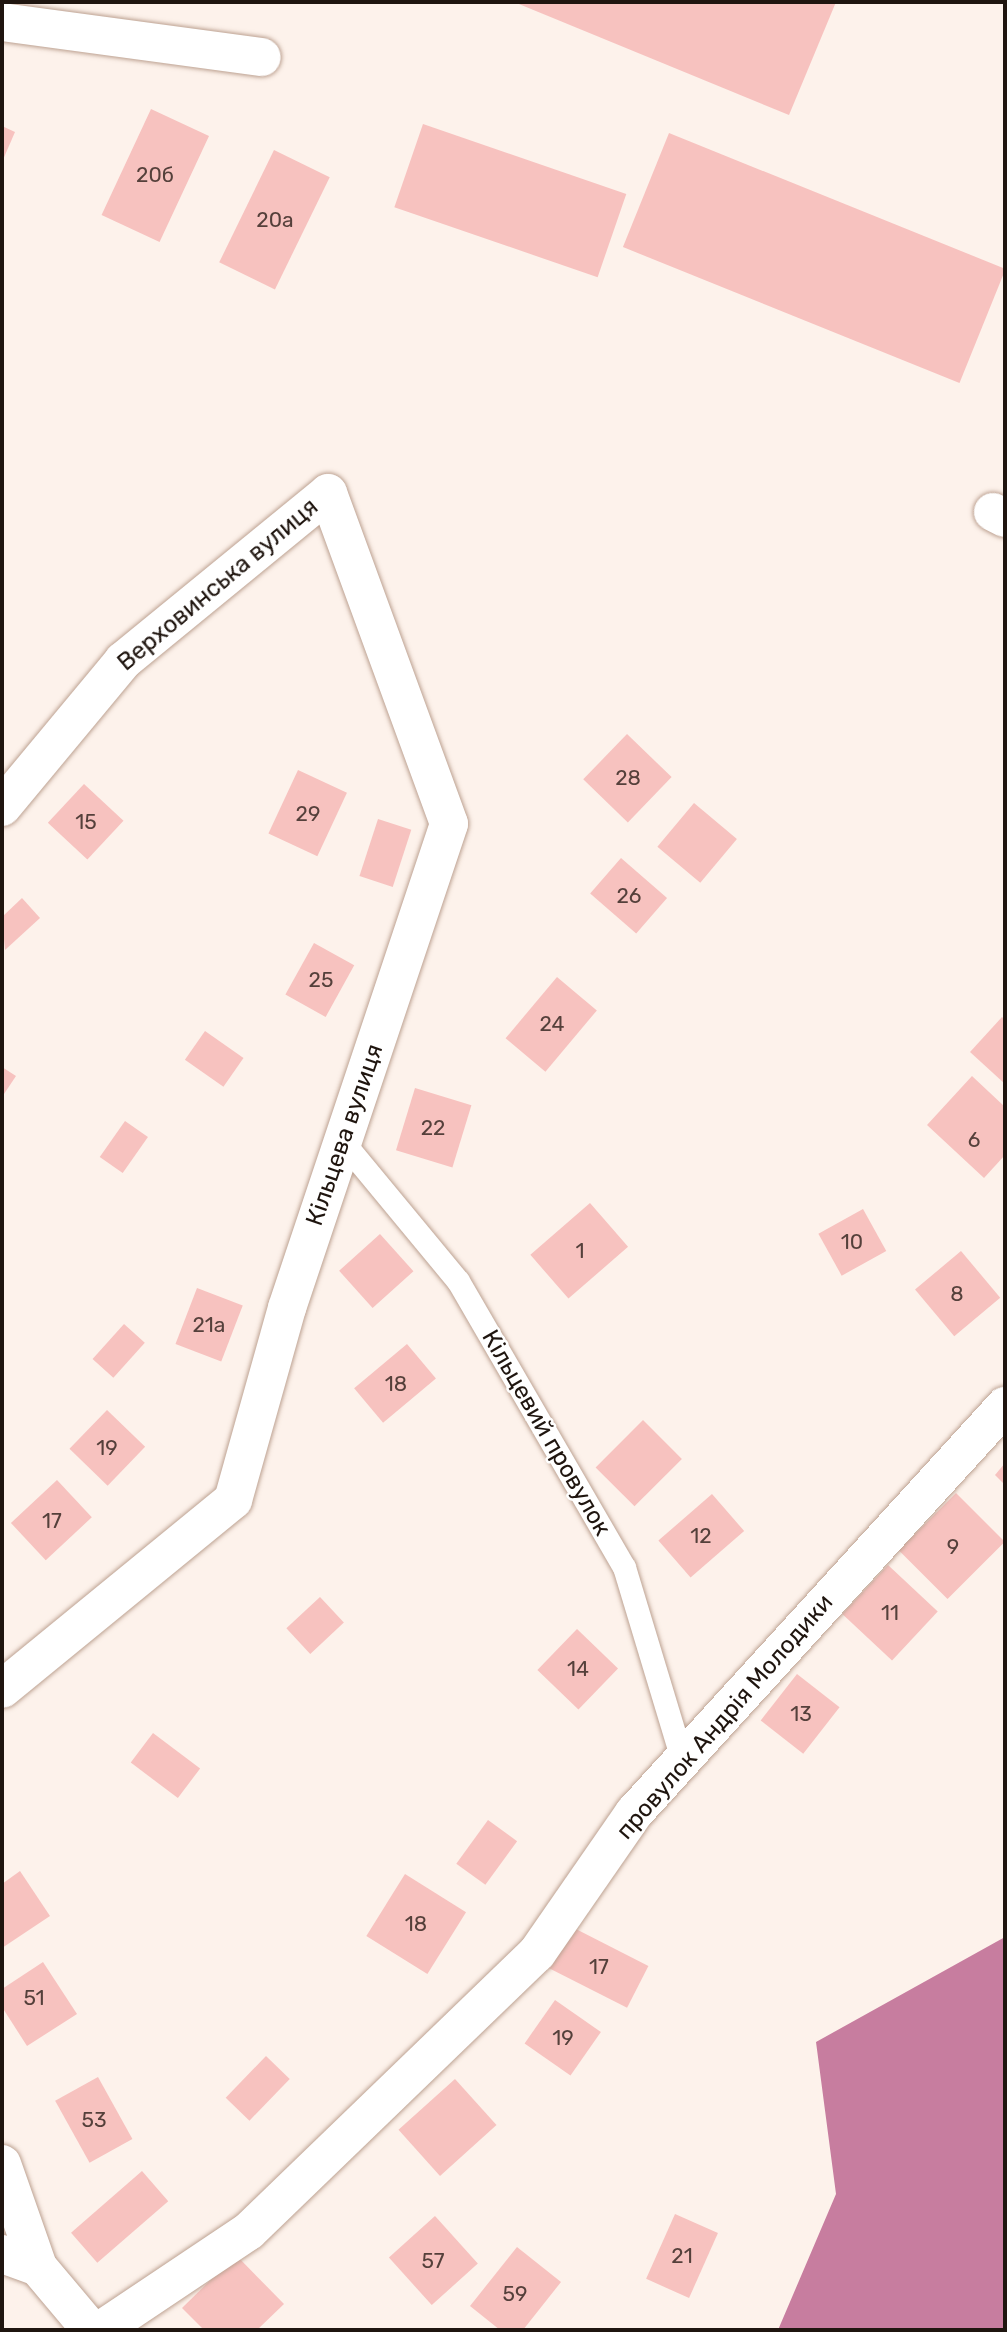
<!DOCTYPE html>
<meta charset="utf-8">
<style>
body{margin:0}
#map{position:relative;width:1007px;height:2332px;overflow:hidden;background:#fdf2eb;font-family:Rubik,sans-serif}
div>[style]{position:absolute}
.water>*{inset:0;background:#c77d9f}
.building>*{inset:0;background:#f7c2bf;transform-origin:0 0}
.roads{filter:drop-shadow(0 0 2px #bda292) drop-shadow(0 0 2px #bda292)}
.service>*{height:23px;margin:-11.5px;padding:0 11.5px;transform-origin:11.5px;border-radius:11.5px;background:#fff}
.minor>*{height:38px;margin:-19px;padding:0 19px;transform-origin:19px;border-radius:19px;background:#fff}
span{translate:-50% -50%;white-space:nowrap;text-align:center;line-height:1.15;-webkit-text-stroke:5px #fff;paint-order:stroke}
.number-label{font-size:21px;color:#55403b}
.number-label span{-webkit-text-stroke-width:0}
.street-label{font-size:24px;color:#1f150f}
.frame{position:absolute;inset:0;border:4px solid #1f150f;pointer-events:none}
</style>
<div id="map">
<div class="water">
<i style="clip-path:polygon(1005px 1937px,1005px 2330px,778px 2330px,836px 2194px,816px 2042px)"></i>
</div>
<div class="building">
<i style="clip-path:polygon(514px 2px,836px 2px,789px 115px)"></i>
<i style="left:151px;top:109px;width:64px;height:117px;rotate:25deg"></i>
<i style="left:423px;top:124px;width:215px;height:88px;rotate:19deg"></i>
<i style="clip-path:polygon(2px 126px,15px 132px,2px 162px)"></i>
<i style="left:669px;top:133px;width:363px;height:123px;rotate:22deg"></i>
<i style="left:274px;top:150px;width:62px;height:125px;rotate:26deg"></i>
<i style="left:627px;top:734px;width:62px;height:63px;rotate:44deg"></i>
<i style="left:298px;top:770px;width:54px;height:70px;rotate:25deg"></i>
<i style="left:84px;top:784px;width:54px;height:53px;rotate:43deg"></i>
<i style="left:694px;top:803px;width:56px;height:57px;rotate:40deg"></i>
<i style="left:378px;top:819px;width:35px;height:60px;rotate:18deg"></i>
<i style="left:621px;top:858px;width:61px;height:47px;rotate:41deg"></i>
<i style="clip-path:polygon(22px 898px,40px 918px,5px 950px,2px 917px)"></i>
<i style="left:314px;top:943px;width:46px;height:59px;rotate:29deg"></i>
<i style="left:557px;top:977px;width:52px;height:80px;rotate:40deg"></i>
<i style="clip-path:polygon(1002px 1017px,1005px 1020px,1005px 1084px,970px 1052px)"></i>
<i style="left:205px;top:1031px;width:47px;height:35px;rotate:35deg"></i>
<i style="clip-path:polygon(2px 1067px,16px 1076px,2px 1097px)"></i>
<i style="clip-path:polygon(972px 1076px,1005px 1107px,1005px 1155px,984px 1178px,927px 1125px)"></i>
<i style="left:415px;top:1088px;width:59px;height:65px;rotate:17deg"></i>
<i style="left:125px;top:1121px;width:28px;height:44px;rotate:35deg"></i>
<i style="left:590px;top:1203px;width:58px;height:79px;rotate:49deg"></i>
<i style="left:863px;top:1209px;width:48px;height:51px;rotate:61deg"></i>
<i style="left:380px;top:1234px;width:50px;height:55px;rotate:48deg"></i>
<i style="left:961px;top:1251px;width:61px;height:60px;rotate:50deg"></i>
<i style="left:197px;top:1288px;width:49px;height:60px;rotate:21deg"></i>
<i style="left:124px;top:1324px;width:28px;height:47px;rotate:42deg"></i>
<i style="left:407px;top:1344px;width:45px;height:69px;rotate:50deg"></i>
<i style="left:107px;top:1410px;width:53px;height:54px;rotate:44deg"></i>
<i style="left:643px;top:1420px;width:55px;height:67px;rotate:45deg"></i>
<i style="clip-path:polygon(1005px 1463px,1005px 1485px,995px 1475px)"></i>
<i style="left:57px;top:1480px;width:51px;height:63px;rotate:47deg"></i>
<i style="left:956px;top:1493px;width:69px;height:81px;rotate:45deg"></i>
<i style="left:712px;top:1494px;width:49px;height:71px;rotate:49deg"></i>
<i style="left:888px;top:1565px;width:68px;height:67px;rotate:43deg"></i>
<i style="left:320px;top:1597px;width:35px;height:46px;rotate:47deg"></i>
<i style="left:577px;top:1629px;width:57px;height:57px;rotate:44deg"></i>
<i style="left:797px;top:1674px;width:54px;height:59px;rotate:38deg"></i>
<i style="left:153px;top:1733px;width:59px;height:37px;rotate:37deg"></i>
<i style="left:488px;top:1820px;width:36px;height:54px;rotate:36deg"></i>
<i style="clip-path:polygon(20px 1871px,50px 1916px,2px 1948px,2px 1884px)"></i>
<i style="left:405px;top:1874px;width:72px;height:73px;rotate:32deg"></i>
<i style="left:570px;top:1926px;width:88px;height:47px;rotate:27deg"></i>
<i style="clip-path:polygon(43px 1962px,77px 2014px,27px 2046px,2px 2007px,2px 1989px)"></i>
<i style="left:555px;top:2000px;width:56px;height:53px;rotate:35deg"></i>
<i style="left:266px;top:2056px;width:33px;height:58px;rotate:44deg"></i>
<i style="left:98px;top:2077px;width:71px;height:49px;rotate:61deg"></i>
<i style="left:455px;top:2079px;width:62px;height:76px;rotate:48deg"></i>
<i style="left:142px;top:2171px;width:40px;height:94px;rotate:49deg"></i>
<i style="left:675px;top:2214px;width:47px;height:71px;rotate:24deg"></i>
<i style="left:435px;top:2216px;width:64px;height:62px;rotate:48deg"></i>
<i style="clip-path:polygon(517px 2247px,561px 2282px,523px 2330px,500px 2330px,470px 2306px)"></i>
<i style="clip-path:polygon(236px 2255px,284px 2304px,257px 2330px,204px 2330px,182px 2308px)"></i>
</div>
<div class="roads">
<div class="service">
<i style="left:343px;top:1142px;width:180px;rotate:50.4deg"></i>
<i style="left:458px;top:1281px;width:331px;rotate:59.9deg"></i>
<i style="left:624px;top:1567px;width:201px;rotate:73.2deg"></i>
</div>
<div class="minor">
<i style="left:2px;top:22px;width:262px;rotate:7.7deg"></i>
<i style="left:993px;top:512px;width:13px;rotate:27deg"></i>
<i style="left:2px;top:807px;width:190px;rotate:-50.3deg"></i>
<i style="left:123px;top:661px;width:265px;rotate:-39.3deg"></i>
<i style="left:328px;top:493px;width:352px;rotate:69.9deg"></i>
<i style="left:449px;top:824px;width:510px;rotate:108.51deg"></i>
<i style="left:287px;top:1308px;width:199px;rotate:105.7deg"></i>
<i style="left:233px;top:1500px;width:298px;rotate:140.7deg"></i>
<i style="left:2px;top:2164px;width:109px;rotate:70.7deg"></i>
<i style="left:2px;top:2254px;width:38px;rotate:20deg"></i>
<i style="left:38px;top:2267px;width:82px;rotate:49.9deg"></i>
<i style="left:101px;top:2330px;width:178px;rotate:-33.8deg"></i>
<i style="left:249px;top:2231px;width:400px;rotate:-44deg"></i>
<i style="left:537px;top:1953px;width:170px;rotate:-55.3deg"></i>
<i style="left:634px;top:1813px;width:551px;rotate:-47.65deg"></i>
</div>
</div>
<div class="number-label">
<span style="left:155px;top:175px">20б</span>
<span style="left:275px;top:220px">20а</span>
<span style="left:628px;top:778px">28</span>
<span style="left:308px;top:814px">29</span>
<span style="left:86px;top:822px">15</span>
<span style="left:629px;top:896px">26</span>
<span style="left:321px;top:980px">25</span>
<span style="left:552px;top:1024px">24</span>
<span style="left:433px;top:1128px">22</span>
<span style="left:974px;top:1140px">6</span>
<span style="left:852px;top:1242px">10</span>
<span style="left:580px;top:1251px">1</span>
<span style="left:957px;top:1294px">8</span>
<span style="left:209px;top:1325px">21а</span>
<span style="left:396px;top:1384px">18</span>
<span style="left:107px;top:1448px">19</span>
<span style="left:52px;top:1521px">17</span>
<span style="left:701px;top:1536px">12</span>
<span style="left:953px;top:1547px">9</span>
<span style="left:890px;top:1613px">11</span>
<span style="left:578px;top:1669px">14</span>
<span style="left:801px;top:1714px">13</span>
<span style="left:416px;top:1924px">18</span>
<span style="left:599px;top:1967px">17</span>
<span style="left:34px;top:1998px">51</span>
<span style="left:563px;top:2038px">19</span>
<span style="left:94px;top:2120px">53</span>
<span style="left:682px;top:2256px">21</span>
<span style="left:433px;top:2261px">57</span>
<span style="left:515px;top:2294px">59</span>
</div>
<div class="street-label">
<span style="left:218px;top:585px;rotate:-40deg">Верховинська вулиця</span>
<span style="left:345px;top:1135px;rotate:-71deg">Кільцева вулиця</span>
<span style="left:546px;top:1433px;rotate:60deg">Кільцевий провулок</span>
<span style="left:725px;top:1717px;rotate:-49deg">провулок Андрія Молодики</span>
</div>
<div class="frame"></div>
</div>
